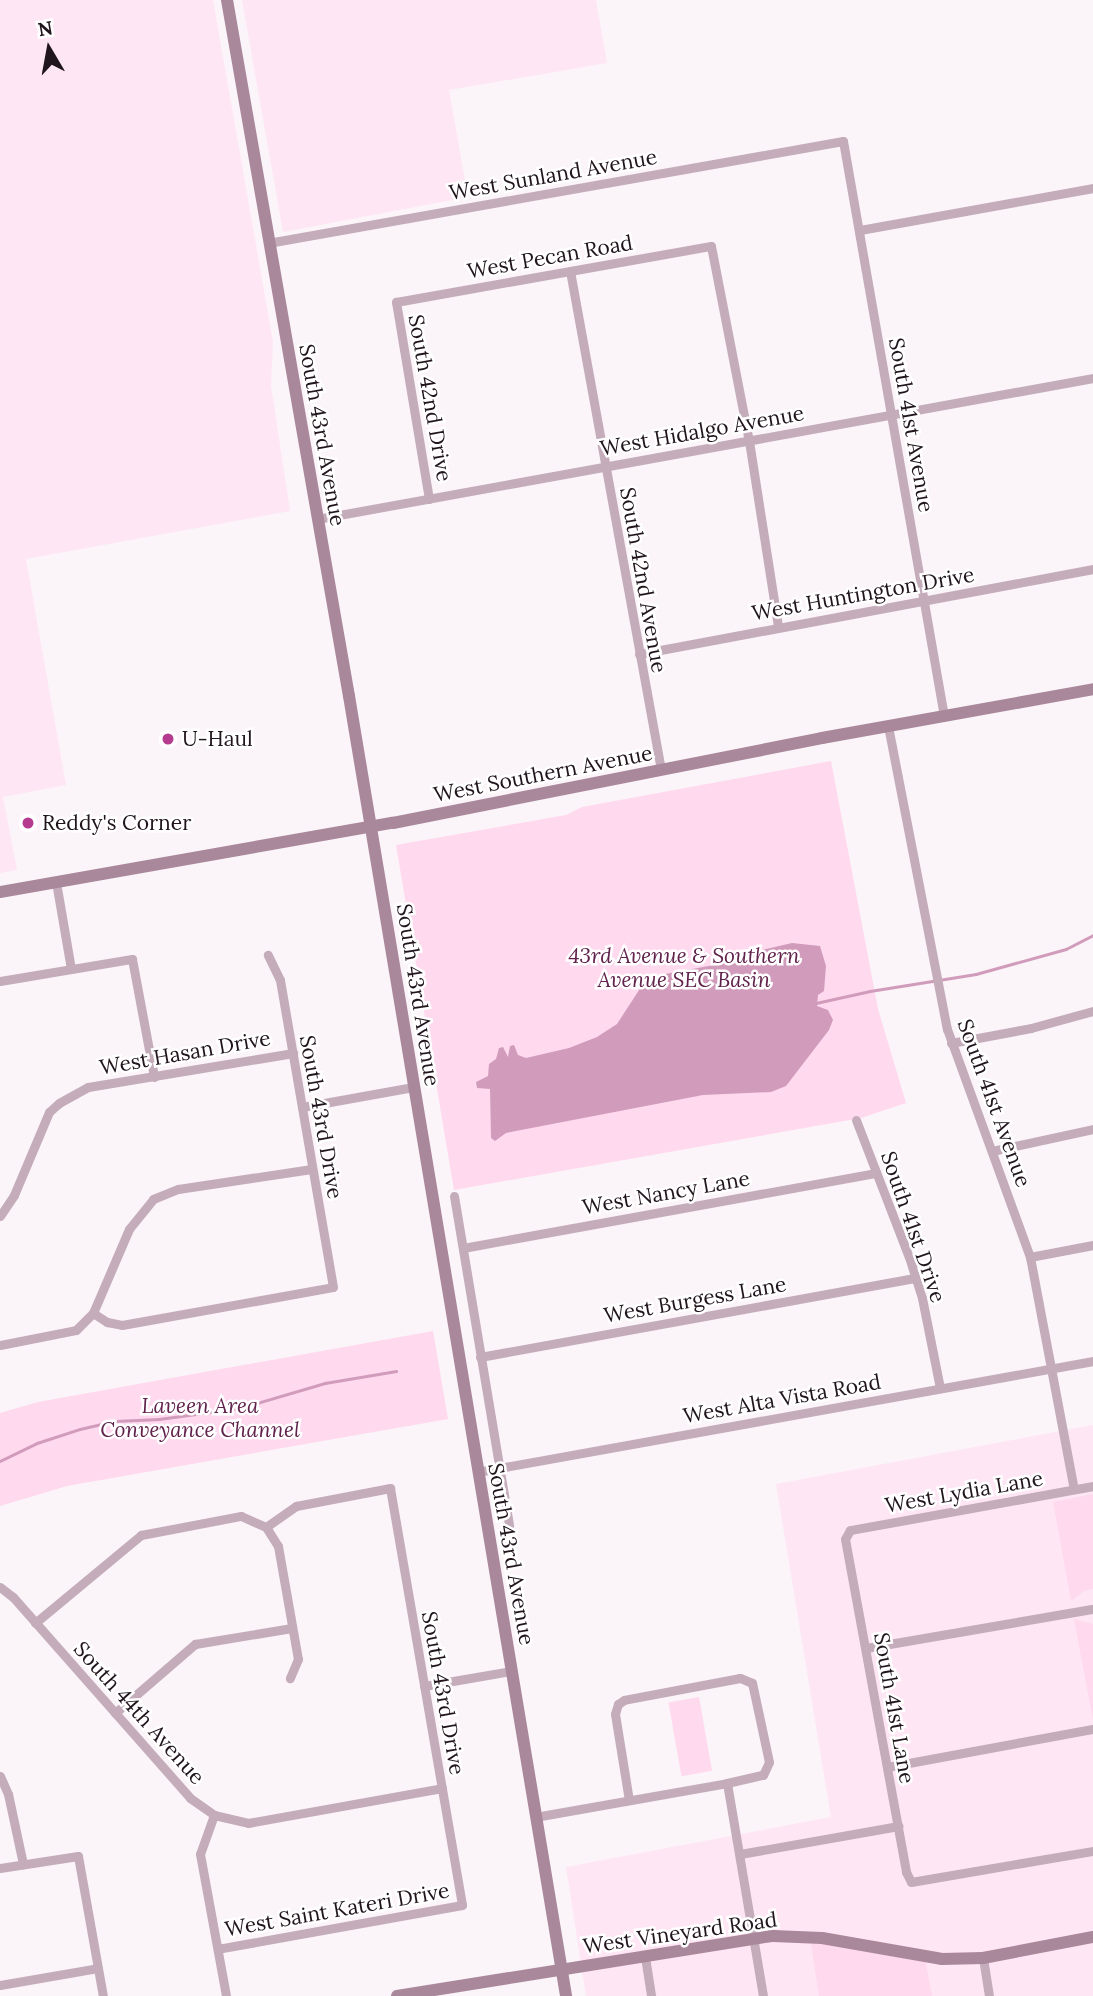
<!DOCTYPE html>
<style>
body{margin:0}
#map{position:relative;width:1093px;height:1996px;overflow:hidden;background:#fbf4f8;font-family:Lora,serif}
div>[style]{position:absolute}
.built>*{inset:0;background:#ffe6f4}
.green>*{inset:0;background:#ffd9ee;transform-origin:0 0}
.water>*{inset:0;background:#d19cbb}
.stream>*{height:2.5px;margin:-1.25px;padding:0 1.25px;transform-origin:1.25px;border-radius:1.25px;background:#d19cbb}
.street>*{height:9px;margin:-4.5px;padding:0 4.5px;transform-origin:4.5px;border-radius:4.5px;background:#c4acba}
.secondary>*{height:12px;margin:-6px;padding:0 6px;transform-origin:6px;border-radius:6px;background:#aa889c}
.dots>*{width:19px;height:19px;translate:-50% -50%;box-sizing:border-box;border:4px solid #fff;border-radius:50%}
span{translate:-50% -50%;white-space:nowrap;text-align:center;line-height:1.15;-webkit-text-stroke:5px #fff;paint-order:stroke}
.street-label{font-size:21px;color:#20151c}
.poi-label{font-size:21px;color:#20151c}
.left{translate:0 -50%;text-align:left}
.park-label{font-size:21px;color:#61234c;font-style:italic}
.north{position:absolute;left:14px;top:14px;width:70px;height:70px;-webkit-text-stroke:5px #fff;paint-order:stroke;rotate:350deg;font-size:19px;font-weight:700;line-height:28px;text-align:center;color:#20151c}
.north::after{content:'';display:block;margin:auto;width:24px;height:32px;background:#20151c;clip-path:polygon(50% 0,100% 100%,50% 72%,0 100%)}
</style>
<div id="map">
<div class="built">
<i style="clip-path:polygon(0 0,213px 0,273px 342px,271px 386px,290px 511px,26px 559px,66px 785px,3px 797px,17px 870px,0 873px)"></i>
<i style="clip-path:polygon(242px 0,596px 0,607px 63px,449px 90px,468px 197px,283px 232px)"></i>
<i style="clip-path:polygon(1093px 1425px,1093px 1996px,586px 1996px,566px 1867px,831px 1817px,776px 1484px)"></i>
</div>
<div class="green">
<i style="clip-path:polygon(831px 761px,878px 1009px,906px 1103px,861px 1118px,454px 1190px,396px 845px,566px 815px,582px 807px)"></i>
<i style="clip-path:polygon(433px 1331px,448px 1419px,67px 1486px,0 1506px,0 1413px,38px 1402px)"></i>
<i style="clip-path:polygon(1093px 1494px,1093px 1589px,1084px 1591px,1071px 1601px,1053px 1502px)"></i>
<i style="clip-path:polygon(1074px 1619px,1093px 1624px,1093px 1720px)"></i>
<i style="left:699px;top:1697px;width:75px;height:31px;rotate:80deg"></i>
<i style="clip-path:polygon(810px 1937px,925px 1958px,932px 1996px,819px 1996px)"></i>
</div>
<div class="water">
<i style="clip-path:polygon(792px 943px,820px 946px,826px 966px,824px 991px,818px 995px,817px 1006px,828px 1010px,833px 1020px,829px 1030px,786px 1086px,771px 1092px,703px 1095px,506px 1133px,495px 1141px,491px 1138px,490px 1089px,477px 1088px,476px 1082px,488px 1076px,489px 1064px,496px 1059px,499px 1048px,503px 1047px,508px 1057px,510px 1046px,514px 1045px,518px 1055px,526px 1058px,569px 1048px,597px 1037px,617px 1024px,643px 984px,660px 975px,730px 962px,732px 957px)"></i>
</div>
<div class="stream">
<i style="left:816px;top:1003px;width:55px;rotate:-12.5deg"></i>
<i style="left:870px;top:991px;width:107px;rotate:-9.1deg"></i>
<i style="left:976px;top:974px;width:93px;rotate:-15.5deg"></i>
<i style="left:1066px;top:949px;width:30px;rotate:-27deg"></i>
<i style="left:0;top:1461px;width:41px;rotate:-25.9deg"></i>
<i style="left:37px;top:1443px;width:45px;rotate:-18deg"></i>
<i style="left:80px;top:1429px;width:36px;rotate:-13deg"></i>
<i style="left:115px;top:1421px;width:44px;rotate:-2.6deg"></i>
<i style="left:159px;top:1419px;width:82px;rotate:-7.7deg"></i>
<i style="left:240px;top:1408px;width:89px;rotate:-16.4deg"></i>
<i style="left:325px;top:1383px;width:72px;rotate:-9.6deg"></i>
</div>
<div class="street">
<i style="left:860px;top:230px;width:237px;rotate:-10.2deg"></i>
<i style="left:268px;top:243px;width:584px;rotate:-10.06deg"></i>
<i style="left:843px;top:141px;width:584px;rotate:80.04deg"></i>
<i style="left:570px;top:271px;width:507px;rotate:79.66deg"></i>
<i style="left:429px;top:499px;width:200px;rotate:-99.5deg"></i>
<i style="left:396px;top:302px;width:320px;rotate:-10.1deg"></i>
<i style="left:711px;top:246px;width:199px;rotate:79deg"></i>
<i style="left:749px;top:441px;width:187px;rotate:81.1deg"></i>
<i style="left:317px;top:519px;width:789px;rotate:-10.3deg"></i>
<i style="left:639px;top:654px;width:462px;rotate:-10.6deg"></i>
<i style="left:888px;top:726px;width:309px;rotate:79deg"></i>
<i style="left:947px;top:1029px;width:243px;rotate:70deg"></i>
<i style="left:1030px;top:1257px;width:236px;rotate:79.3deg"></i>
<i style="left:56px;top:882px;width:88px;rotate:80.2deg"></i>
<i style="left:0;top:981px;width:134px;rotate:-9.5deg"></i>
<i style="left:132px;top:959px;width:120px;rotate:79.4deg"></i>
<i style="left:951px;top:1043px;width:81px;rotate:-10.6deg"></i>
<i style="left:1031px;top:1028px;width:64px;rotate:-15.3deg"></i>
<i style="left:302px;top:1107px;width:113px;rotate:-10.2deg"></i>
<i style="left:856px;top:1120px;width:147px;rotate:68.9deg"></i>
<i style="left:909px;top:1257px;width:43px;rotate:72.4deg"></i>
<i style="left:922px;top:1298px;width:92px;rotate:78.7deg"></i>
<i style="left:992px;top:1151px;width:103px;rotate:-12.3deg"></i>
<i style="left:454px;top:1196px;width:334px;rotate:80.5deg"></i>
<i style="left:0;top:1216px;width:25px;rotate:-56deg"></i>
<i style="left:14px;top:1195px;width:90px;rotate:-67.1deg"></i>
<i style="left:49px;top:1112px;width:13px;rotate:-42deg"></i>
<i style="left:59px;top:1103px;width:33px;rotate:-29deg"></i>
<i style="left:88px;top:1087px;width:208px;rotate:-9.4deg"></i>
<i style="left:463px;top:1248px;width:420px;rotate:-10.3deg"></i>
<i style="left:1030px;top:1257px;width:64px;rotate:-10.8deg"></i>
<i style="left:93px;top:1313px;width:17px;rotate:33deg"></i>
<i style="left:107px;top:1322px;width:15px;rotate:11deg"></i>
<i style="left:122px;top:1325px;width:214px;rotate:-10.2deg"></i>
<i style="left:333px;top:1287px;width:312px;rotate:-99.8deg"></i>
<i style="left:280px;top:980px;width:28px;rotate:-116deg"></i>
<i style="left:0;top:1345px;width:77px;rotate:-11.2deg"></i>
<i style="left:76px;top:1330px;width:24px;rotate:-45deg"></i>
<i style="left:93px;top:1313px;width:91px;rotate:-66.8deg"></i>
<i style="left:129px;top:1229px;width:38px;rotate:-51deg"></i>
<i style="left:153px;top:1199px;width:27px;rotate:-22deg"></i>
<i style="left:178px;top:1189px;width:135px;rotate:-8.5deg"></i>
<i style="left:480px;top:1357px;width:443px;rotate:-10.3deg"></i>
<i style="left:477px;top:1472px;width:626px;rotate:-10.21deg"></i>
<i style="left:1093px;top:1486px;width:247px;rotate:169.7deg"></i>
<i style="left:850px;top:1530px;width:10px;rotate:119deg"></i>
<i style="left:845px;top:1539px;width:339px;rotate:79.6deg"></i>
<i style="left:906px;top:1872px;width:11px;rotate:63deg"></i>
<i style="left:911px;top:1882px;width:185px;rotate:-9.7deg"></i>
<i style="left:266px;top:1527px;width:22px;rotate:58deg"></i>
<i style="left:278px;top:1546px;width:115px;rotate:80deg"></i>
<i style="left:298px;top:1659px;width:21px;rotate:113deg"></i>
<i style="left:0;top:1587px;width:16px;rotate:38deg"></i>
<i style="left:13px;top:1597px;width:268px;rotate:48.6deg"></i>
<i style="left:190px;top:1798px;width:29px;rotate:35deg"></i>
<i style="left:214px;top:1815px;width:35px;rotate:13deg"></i>
<i style="left:248px;top:1823px;width:197px;rotate:-10.2deg"></i>
<i style="left:35px;top:1623px;width:138px;rotate:-39.7deg"></i>
<i style="left:141px;top:1535px;width:102px;rotate:-10.8deg"></i>
<i style="left:241px;top:1516px;width:27px;rotate:24deg"></i>
<i style="left:266px;top:1527px;width:37px;rotate:-35deg"></i>
<i style="left:296px;top:1506px;width:96px;rotate:-10.8deg"></i>
<i style="left:390px;top:1488px;width:423px;rotate:80.2deg"></i>
<i style="left:462px;top:1905px;width:248px;rotate:169.8deg"></i>
<i style="left:866px;top:1648px;width:229px;rotate:-9.8deg"></i>
<i style="left:424px;top:1686px;width:88px;rotate:-9.8deg"></i>
<i style="left:115px;top:1713px;width:106px;rotate:-40.8deg"></i>
<i style="left:195px;top:1644px;width:98px;rotate:-9.4deg"></i>
<i style="left:887px;top:1767px;width:209px;rotate:-10.5deg"></i>
<i style="left:0;top:1776px;width:20px;rotate:66deg"></i>
<i style="left:8px;top:1794px;width:72px;rotate:77.9deg"></i>
<i style="left:727px;top:1783px;width:216px;rotate:80.4deg"></i>
<i style="left:214px;top:1815px;width:41px;rotate:109.7deg"></i>
<i style="left:200px;top:1854px;width:144px;rotate:79.6deg"></i>
<i style="left:535px;top:1817px;width:195px;rotate:-10deg"></i>
<i style="left:727px;top:1783px;width:37px;rotate:-13deg"></i>
<i style="left:763px;top:1775px;width:14px;rotate:-65deg"></i>
<i style="left:769px;top:1762px;width:81px;rotate:-102.1deg"></i>
<i style="left:752px;top:1683px;width:13px;rotate:-157deg"></i>
<i style="left:740px;top:1678px;width:118px;rotate:169.3deg"></i>
<i style="left:624px;top:1700px;width:7px;rotate:146deg"></i>
<i style="left:618px;top:1704px;width:10px;rotate:107deg"></i>
<i style="left:615px;top:1714px;width:87px;rotate:80.8deg"></i>
<i style="left:740px;top:1854px;width:161px;rotate:-10deg"></i>
<i style="left:0;top:1868px;width:79px;rotate:-8.7deg"></i>
<i style="left:78px;top:1856px;width:142px;rotate:79.9deg"></i>
<i style="left:645px;top:1957px;width:39px;rotate:81deg"></i>
<i style="left:983px;top:1958px;width:38px;rotate:81deg"></i>
<i style="left:0;top:1985px;width:99px;rotate:-9.8deg"></i>
</div>
<div class="secondary">
<i style="left:227px;top:0;width:707px;rotate:80.06deg"></i>
<i style="left:349px;top:696px;width:1318px;rotate:80.52deg"></i>
<i style="left:0;top:892px;width:399px;rotate:-10deg"></i>
<i style="left:393px;top:823px;width:437px;rotate:-11.2deg"></i>
<i style="left:822px;top:738px;width:275px;rotate:-10.2deg"></i>
<i style="left:397px;top:1996px;width:381px;rotate:-9.1deg"></i>
<i style="left:773px;top:1936px;width:49px;rotate:2.3deg"></i>
<i style="left:822px;top:1938px;width:122px;rotate:9.9deg"></i>
<i style="left:942px;top:1959px;width:41px;rotate:-1.4deg"></i>
<i style="left:983px;top:1958px;width:112px;rotate:-10.8deg"></i>
</div>
<div class="dots">
<i style="left:168px;top:739px;background:#b43b8e"></i>
<i style="left:28px;top:823px;background:#b43b8e"></i>
</div>
<div class="street-label">
<span style="left:553px;top:175px;rotate:-10deg">West Sunland Avenue</span>
<span style="left:550px;top:257px;rotate:-10deg">West Pecan Road</span>
<span style="left:430px;top:398px;rotate:80deg">South 42nd Drive</span>
<span style="left:911px;top:425px;rotate:80deg">South 41st Avenue</span>
<span style="left:702px;top:431px;rotate:-10deg">West Hidalgo Avenue</span>
<span style="left:322px;top:435px;rotate:80deg">South 43rd Avenue</span>
<span style="left:643px;top:580px;rotate:80deg">South 42nd Avenue</span>
<span style="left:863px;top:594px;rotate:-10deg">West Huntington Drive</span>
<span style="left:543px;top:774px;rotate:-11deg">West Southern Avenue</span>
<span style="left:418px;top:995px;rotate:81deg">South 43rd Avenue</span>
<span style="left:185px;top:1053px;rotate:-10deg">West Hasan Drive</span>
<span style="left:994px;top:1103px;rotate:70deg">South 41st Avenue</span>
<span style="left:321px;top:1117px;rotate:80deg">South 43rd Drive</span>
<span style="left:666px;top:1193px;rotate:-10deg">West Nancy Lane</span>
<span style="left:913px;top:1227px;rotate:71deg">South 41st Drive</span>
<span style="left:695px;top:1300px;rotate:-10deg">West Burgess Lane</span>
<span style="left:782px;top:1399px;rotate:-10deg">West Alta Vista Road</span>
<span style="left:964px;top:1492px;rotate:-10deg">West Lydia Lane</span>
<span style="left:511px;top:1554px;rotate:80deg">South 43rd Avenue</span>
<span style="left:443px;top:1693px;rotate:80deg">South 43rd Drive</span>
<span style="left:894px;top:1708px;rotate:80deg">South 41st Lane</span>
<span style="left:139px;top:1713px;rotate:48deg">South 44th Avenue</span>
<span style="left:337px;top:1910px;rotate:-10deg">West Saint Kateri Drive</span>
<span style="left:680px;top:1933px;rotate:-8deg">West Vineyard Road</span>
</div>
<div class="poi-label">
<span class="left" style="left:182px;top:739px">U-Haul</span>
<span class="left" style="left:42px;top:823px">Reddy's Corner</span>
</div>
<div class="park-label">
<span style="left:684px;top:968px">43rd Avenue &amp; Southern<br>Avenue SEC Basin</span>
<span style="left:200px;top:1418px">Laveen Area<br>Conveyance Channel</span>
</div>
<div class="north">N</div>
</div>
